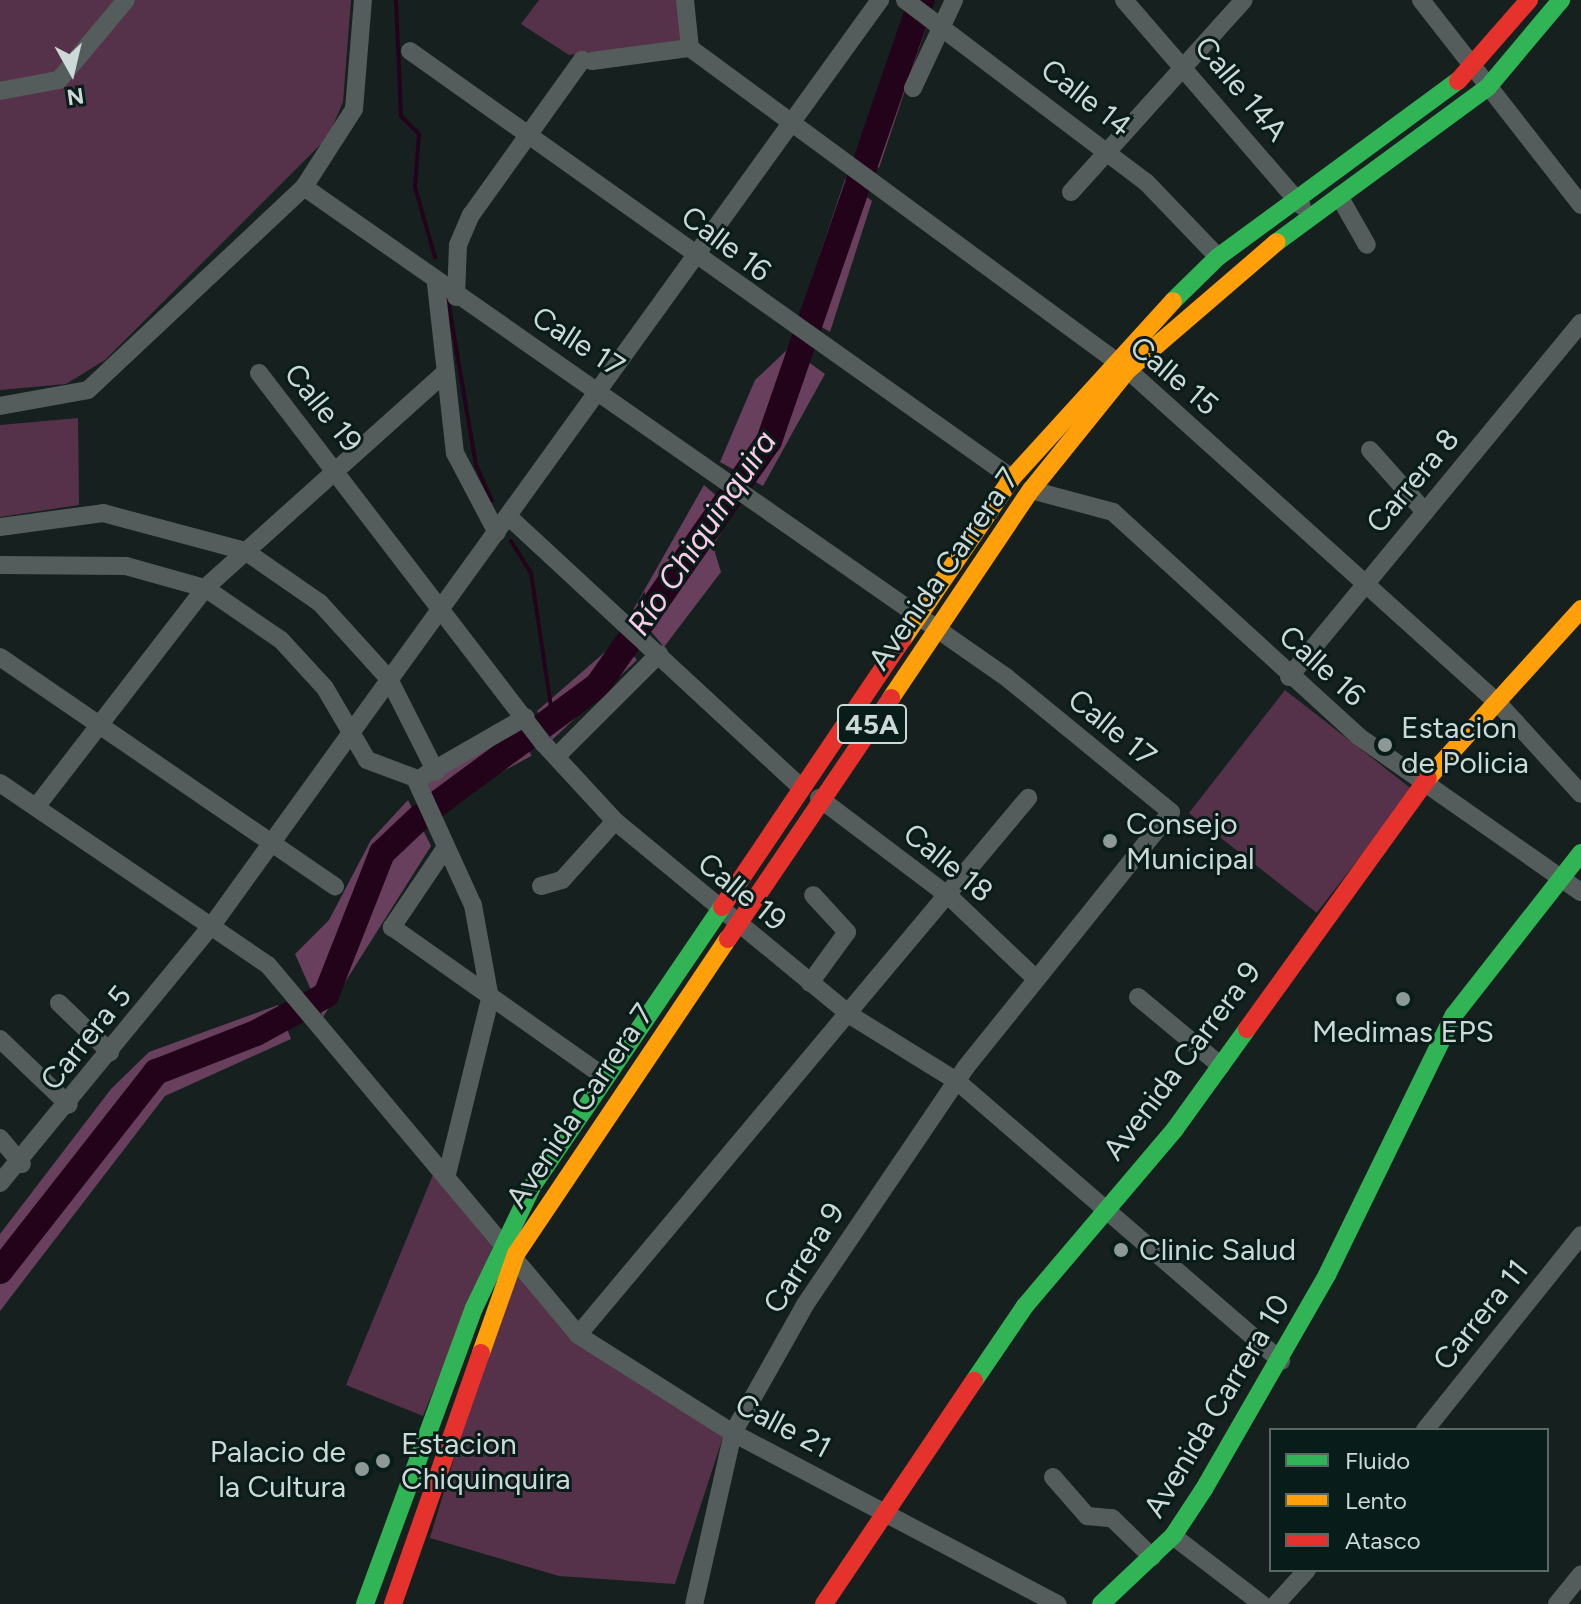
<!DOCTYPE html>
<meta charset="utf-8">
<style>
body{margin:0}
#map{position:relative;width:1581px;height:1604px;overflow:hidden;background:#16211f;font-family:Figtree,sans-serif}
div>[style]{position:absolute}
.green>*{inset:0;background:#55314a;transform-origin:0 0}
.forest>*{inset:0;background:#683f5c;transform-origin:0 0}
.stream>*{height:4px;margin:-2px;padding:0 2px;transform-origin:2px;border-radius:2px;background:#22031a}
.river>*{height:26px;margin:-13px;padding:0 13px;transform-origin:13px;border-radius:13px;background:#22031a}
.street>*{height:18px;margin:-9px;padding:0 9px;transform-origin:9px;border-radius:9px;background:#545d5b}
.fast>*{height:18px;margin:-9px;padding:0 9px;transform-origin:9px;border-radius:9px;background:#30b455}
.slow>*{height:18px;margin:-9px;padding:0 9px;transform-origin:9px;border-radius:9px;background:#ff9f0a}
.jam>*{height:18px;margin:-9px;padding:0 9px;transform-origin:9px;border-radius:9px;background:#e5322d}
.dots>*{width:22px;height:22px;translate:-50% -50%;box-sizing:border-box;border:4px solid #081c19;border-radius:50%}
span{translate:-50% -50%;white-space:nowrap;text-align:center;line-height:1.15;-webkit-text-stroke:6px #081c19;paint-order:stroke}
.shield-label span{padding:2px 6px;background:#081c19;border:2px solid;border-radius:6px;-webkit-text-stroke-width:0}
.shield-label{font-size:28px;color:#cdd9d7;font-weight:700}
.street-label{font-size:30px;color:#cdd9d7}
.poi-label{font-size:30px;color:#cdd9d7}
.left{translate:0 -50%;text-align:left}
.right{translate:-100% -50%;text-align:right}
.water-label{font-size:32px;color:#fbcbe9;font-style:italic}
.legend{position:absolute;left:1269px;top:1428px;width:280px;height:144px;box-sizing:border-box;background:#081c19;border:2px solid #576865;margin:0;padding:10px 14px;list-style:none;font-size:24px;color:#cdd9d7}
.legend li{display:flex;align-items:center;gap:16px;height:40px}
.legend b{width:40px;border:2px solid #576865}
.north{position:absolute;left:32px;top:32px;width:80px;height:80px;-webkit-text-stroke:6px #081c19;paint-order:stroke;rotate:172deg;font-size:22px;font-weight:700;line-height:32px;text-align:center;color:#cdd9d7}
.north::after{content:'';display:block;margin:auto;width:28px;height:36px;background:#cdd9d7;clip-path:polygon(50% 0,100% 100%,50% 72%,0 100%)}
</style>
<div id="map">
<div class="green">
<i style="clip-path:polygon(0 0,351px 0,343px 102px,328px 137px,105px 360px,66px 384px,0 390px)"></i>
<i style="clip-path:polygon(539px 0,677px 0,681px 42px,569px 55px,521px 24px)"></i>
<i style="clip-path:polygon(78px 418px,79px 505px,0 517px,0 425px)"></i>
<i style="left:1285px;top:690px;width:162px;height:156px;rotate:38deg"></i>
<i style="clip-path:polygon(435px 1170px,496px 1239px,423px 1416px,346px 1385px)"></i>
<i style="clip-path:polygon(513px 1263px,592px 1353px,723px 1437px,675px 1584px,559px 1576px,430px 1538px)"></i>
</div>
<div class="forest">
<i style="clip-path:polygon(907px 18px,926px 28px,879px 168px,856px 150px)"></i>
<i style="clip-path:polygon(845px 179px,872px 201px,830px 332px,800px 314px)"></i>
<i style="clip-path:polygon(789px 348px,825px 374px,763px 486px,720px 462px,755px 380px)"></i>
<i style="clip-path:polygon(704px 485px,733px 510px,713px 546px,721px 572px,664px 647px,633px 610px)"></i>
<i style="clip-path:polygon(620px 639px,637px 660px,552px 740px,537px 711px)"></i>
<i style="left:519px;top:732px;width:27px;height:106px;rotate:62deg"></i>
<i style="clip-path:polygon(408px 800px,431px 846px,323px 1017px,295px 954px,329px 920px,371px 840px)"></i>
<i style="clip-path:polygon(278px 1005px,291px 1039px,165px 1096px,0 1311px,0 1234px,111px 1089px,149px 1052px)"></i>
</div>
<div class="stream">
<i style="left:396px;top:0;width:116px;rotate:87.5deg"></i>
<i style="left:401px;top:116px;width:25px;rotate:45deg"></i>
<i style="left:419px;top:134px;width:53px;rotate:94.3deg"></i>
<i style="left:415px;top:187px;width:73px;rotate:74.1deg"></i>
<i style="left:448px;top:300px;width:167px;rotate:80.4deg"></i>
<i style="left:476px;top:465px;width:39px;rotate:66deg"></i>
<i style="left:511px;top:541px;width:38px;rotate:58deg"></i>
<i style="left:531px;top:573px;width:149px;rotate:81.5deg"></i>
</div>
<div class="river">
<i style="left:434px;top:806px;width:204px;rotate:-36.4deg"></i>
<i style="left:598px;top:685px;width:298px;rotate:-55deg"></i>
<i style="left:769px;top:441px;width:467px;rotate:-70.9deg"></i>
<i style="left:0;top:1271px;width:253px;rotate:-51.9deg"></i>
<i style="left:156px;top:1072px;width:107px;rotate:-21.3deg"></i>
<i style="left:256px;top:1033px;width:80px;rotate:-28.5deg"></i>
<i style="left:326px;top:995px;width:153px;rotate:-68.5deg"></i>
<i style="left:382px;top:853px;width:52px;rotate:-43.5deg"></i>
</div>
<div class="street">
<i style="left:685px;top:0;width:48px;rotate:84.1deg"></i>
<i style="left:905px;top:0;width:302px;rotate:37.1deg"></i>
<i style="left:1146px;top:182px;width:104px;rotate:46.2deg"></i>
<i style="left:1124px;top:0;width:272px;rotate:49.2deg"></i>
<i style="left:1421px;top:0;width:260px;rotate:52deg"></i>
<i style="left:690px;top:48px;width:544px;rotate:36.32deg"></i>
<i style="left:1128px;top:370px;width:498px;rotate:42deg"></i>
<i style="left:1498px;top:703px;width:123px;rotate:47.6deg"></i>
<i style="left:410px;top:51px;width:738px;rotate:35.35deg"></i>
<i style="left:592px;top:61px;width:99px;rotate:-7.6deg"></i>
<i style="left:913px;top:88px;width:97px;rotate:-65deg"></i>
<i style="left:0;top:91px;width:60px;rotate:-10.6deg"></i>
<i style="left:59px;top:80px;width:104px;rotate:-50.1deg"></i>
<i style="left:304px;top:187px;width:856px;rotate:34.92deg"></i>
<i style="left:1006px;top:677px;width:213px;rotate:39.3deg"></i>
<i style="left:1171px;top:812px;width:327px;rotate:128.8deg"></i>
<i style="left:966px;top:1067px;width:287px;rotate:124.1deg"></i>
<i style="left:805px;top:1305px;width:147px;rotate:119.4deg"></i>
<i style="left:733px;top:1433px;width:175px;rotate:102.8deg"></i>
<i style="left:1071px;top:192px;width:258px;rotate:-48deg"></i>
<i style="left:1339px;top:196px;width:56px;rotate:60.3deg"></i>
<i style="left:436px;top:284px;width:170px;rotate:83.6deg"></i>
<i style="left:455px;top:453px;width:90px;rotate:62.3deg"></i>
<i style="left:456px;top:297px;width:52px;rotate:-87.8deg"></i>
<i style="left:458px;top:245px;width:33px;rotate:-67deg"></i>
<i style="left:471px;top:215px;width:191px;rotate:-54.4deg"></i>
<i style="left:259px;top:373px;width:468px;rotate:52.5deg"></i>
<i style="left:544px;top:744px;width:105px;rotate:47.3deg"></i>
<i style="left:615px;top:821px;width:305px;rotate:39.5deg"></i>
<i style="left:850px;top:1015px;width:127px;rotate:31.8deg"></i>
<i style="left:958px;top:1082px;width:427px;rotate:40.8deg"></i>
<i style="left:0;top:406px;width:89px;rotate:-10.3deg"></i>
<i style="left:88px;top:390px;width:296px;rotate:-43.2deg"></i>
<i style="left:304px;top:187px;width:93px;rotate:-57.3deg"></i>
<i style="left:354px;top:109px;width:109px;rotate:-85.3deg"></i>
<i style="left:1370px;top:450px;width:83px;rotate:48.4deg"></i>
<i style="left:1031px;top:490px;width:85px;rotate:15deg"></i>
<i style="left:1113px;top:512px;width:332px;rotate:42.4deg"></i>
<i style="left:1358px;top:736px;width:272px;rotate:35deg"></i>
<i style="left:509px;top:517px;width:399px;rotate:42.8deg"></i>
<i style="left:0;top:527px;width:104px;rotate:-7.7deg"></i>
<i style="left:103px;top:513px;width:147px;rotate:15deg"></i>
<i style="left:245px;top:551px;width:91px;rotate:34.7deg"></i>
<i style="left:320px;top:603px;width:103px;rotate:47.8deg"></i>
<i style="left:389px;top:679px;width:104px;rotate:63.2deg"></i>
<i style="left:0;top:565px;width:126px;rotate:0.5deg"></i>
<i style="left:126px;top:566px;width:82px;rotate:15.6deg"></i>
<i style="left:205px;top:588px;width:92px;rotate:34.4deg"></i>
<i style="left:281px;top:640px;width:65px;rotate:47.5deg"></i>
<i style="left:325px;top:688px;width:83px;rotate:59.7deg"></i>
<i style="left:367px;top:760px;width:51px;rotate:20.6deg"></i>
<i style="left:415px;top:778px;width:140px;rotate:65.5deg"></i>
<i style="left:473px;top:905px;width:96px;rotate:79.7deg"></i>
<i style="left:490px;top:999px;width:180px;rotate:103.8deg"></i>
<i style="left:0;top:657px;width:406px;rotate:34.4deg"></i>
<i style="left:1289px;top:677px;width:459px;rotate:-50.5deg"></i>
<i style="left:556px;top:757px;width:146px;rotate:-45deg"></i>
<i style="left:425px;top:775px;width:116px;rotate:-29.9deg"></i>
<i style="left:0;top:783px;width:324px;rotate:34.2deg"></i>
<i style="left:268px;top:965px;width:483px;rotate:50deg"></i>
<i style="left:578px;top:1335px;width:183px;rotate:32.3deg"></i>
<i style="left:733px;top:1433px;width:367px;rotate:27.8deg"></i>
<i style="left:819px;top:798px;width:166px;rotate:37.1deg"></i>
<i style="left:951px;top:898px;width:116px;rotate:43.6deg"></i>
<i style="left:36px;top:807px;width:277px;rotate:-52.3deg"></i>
<i style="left:205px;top:588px;width:319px;rotate:-41.9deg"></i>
<i style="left:446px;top:847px;width:97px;rotate:124deg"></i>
<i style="left:392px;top:927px;width:261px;rotate:35.2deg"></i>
<i style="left:541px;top:886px;width:22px;rotate:-16deg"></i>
<i style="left:562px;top:880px;width:79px;rotate:-48.1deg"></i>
<i style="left:810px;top:983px;width:63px;rotate:-54deg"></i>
<i style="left:847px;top:932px;width:50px;rotate:-132.6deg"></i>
<i style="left:1138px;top:997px;width:108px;rotate:39.7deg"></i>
<i style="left:59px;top:1003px;width:71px;rotate:43.9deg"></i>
<i style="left:0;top:1039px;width:95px;rotate:43.7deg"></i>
<i style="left:0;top:1138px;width:34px;rotate:50deg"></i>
<i style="left:0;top:1183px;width:335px;rotate:-50.6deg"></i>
<i style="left:213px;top:924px;width:1140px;rotate:-54.18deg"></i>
<i style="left:578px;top:1335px;width:701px;rotate:-50.04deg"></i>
<i style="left:1425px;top:1430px;width:250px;rotate:-51.3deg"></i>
<i style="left:1053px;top:1477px;width:52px;rotate:48.9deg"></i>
<i style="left:1087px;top:1516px;width:25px;rotate:5deg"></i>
<i style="left:1112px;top:1518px;width:56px;rotate:44.3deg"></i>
<i style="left:1173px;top:1536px;width:112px;rotate:37.4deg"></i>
<i style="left:1276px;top:1604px;width:46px;rotate:-47.6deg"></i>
<i style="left:1557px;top:1604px;width:38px;rotate:-51deg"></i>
</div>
<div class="fast">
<i style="left:1277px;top:242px;width:262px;rotate:-36.3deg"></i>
<i style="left:1488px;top:87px;width:114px;rotate:-50deg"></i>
<i style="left:1173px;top:301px;width:63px;rotate:-44.4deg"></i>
<i style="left:1218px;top:257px;width:298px;rotate:-36.3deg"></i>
<i style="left:974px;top:1381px;width:91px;rotate:-55.8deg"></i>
<i style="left:1025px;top:1306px;width:232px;rotate:-49.7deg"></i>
<i style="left:1175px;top:1129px;width:123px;rotate:-54.2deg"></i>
<i style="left:365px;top:1604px;width:315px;rotate:-69.8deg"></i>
<i style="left:474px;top:1308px;width:136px;rotate:-64.4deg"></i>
<i style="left:533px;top:1185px;width:336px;rotate:-55.8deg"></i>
<i style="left:1101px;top:1604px;width:99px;rotate:-43.4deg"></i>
<i style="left:1173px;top:1536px;width:56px;rotate:-56.6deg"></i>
<i style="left:1204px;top:1489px;width:247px;rotate:-60.1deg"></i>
<i style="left:1327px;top:1275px;width:289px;rotate:-64deg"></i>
<i style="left:1454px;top:1015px;width:206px;rotate:-51.9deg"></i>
</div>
<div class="slow">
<i style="left:903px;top:639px;width:194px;rotate:-55.9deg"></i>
<i style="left:1012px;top:478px;width:239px;rotate:-47.7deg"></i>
<i style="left:891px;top:698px;width:251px;rotate:-56.1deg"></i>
<i style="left:1031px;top:490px;width:154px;rotate:-51.1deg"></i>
<i style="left:1128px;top:370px;width:196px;rotate:-40.7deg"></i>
<i style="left:1428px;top:778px;width:228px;rotate:-47.8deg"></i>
<i style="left:481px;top:1353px;width:105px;rotate:-70.5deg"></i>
<i style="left:516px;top:1254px;width:380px;rotate:-56.1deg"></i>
</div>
<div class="jam">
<i style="left:1458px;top:81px;width:108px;rotate:-48.8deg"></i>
<i style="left:722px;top:907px;width:323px;rotate:-56deg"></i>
<i style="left:728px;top:939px;width:291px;rotate:-55.9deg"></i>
<i style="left:1247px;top:1029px;width:309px;rotate:-54.2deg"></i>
<i style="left:393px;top:1604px;width:266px;rotate:-70.7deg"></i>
<i style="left:824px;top:1604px;width:269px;rotate:-56.1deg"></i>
</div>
<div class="dots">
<i style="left:1385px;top:745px;background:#8d9997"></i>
<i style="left:1110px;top:841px;background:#8d9997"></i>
<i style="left:1403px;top:999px;background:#8d9997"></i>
<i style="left:1121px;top:1250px;background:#8d9997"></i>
<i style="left:383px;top:1461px;background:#8d9997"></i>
<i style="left:362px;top:1469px;background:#8d9997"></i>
</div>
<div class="shield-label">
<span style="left:872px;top:724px">45A</span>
</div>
<div class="street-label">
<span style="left:1241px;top:89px;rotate:50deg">Calle 14A</span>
<span style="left:1086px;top:98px;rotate:38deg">Calle 14</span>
<span style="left:726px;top:244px;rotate:37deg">Calle 16</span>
<span style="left:578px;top:342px;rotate:33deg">Calle 17</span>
<span style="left:1174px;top:376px;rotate:40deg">Calle 15</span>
<span style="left:323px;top:408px;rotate:51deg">Calle 19</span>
<span style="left:1413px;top:481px;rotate:-50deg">Carrera 8</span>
<span style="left:944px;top:569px;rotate:-55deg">Avenida Carrera 7</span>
<span style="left:1322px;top:666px;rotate:42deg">Calle 16</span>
<span style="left:1112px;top:728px;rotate:39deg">Calle 17</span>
<span style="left:948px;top:863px;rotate:39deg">Calle 18</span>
<span style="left:742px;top:892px;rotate:39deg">Calle 19</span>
<span style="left:86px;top:1038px;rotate:-51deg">Carrera 5</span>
<span style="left:1182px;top:1061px;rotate:-53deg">Avenida Carrera 9</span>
<span style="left:580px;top:1106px;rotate:-56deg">Avenida Carrera 7</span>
<span style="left:804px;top:1258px;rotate:-58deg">Carrera 9</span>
<span style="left:1481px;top:1315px;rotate:-51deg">Carrera 11</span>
<span style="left:1217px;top:1406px;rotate:-59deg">Avenida Carrera 10</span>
<span style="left:783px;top:1426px;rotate:28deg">Calle 21</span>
</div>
<div class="poi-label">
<span class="left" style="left:1401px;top:745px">Estacion<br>de Policia</span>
<span class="left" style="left:1126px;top:841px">Consejo<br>Municipal</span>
<span style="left:1403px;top:1032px">Medimas EPS</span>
<span class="left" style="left:1139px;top:1250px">Clinic Salud</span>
<span class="left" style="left:401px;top:1461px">Estacion<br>Chiquinquira</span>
<span class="right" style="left:346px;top:1469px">Palacio de<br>la Cultura</span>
</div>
<div class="water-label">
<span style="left:702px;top:533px;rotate:-56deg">Río Chiquinquira</span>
</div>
<ul class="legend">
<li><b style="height:10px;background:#30b455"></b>Fluido</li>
<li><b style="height:10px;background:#ff9f0a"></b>Lento</li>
<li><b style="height:10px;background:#e5322d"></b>Atasco</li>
</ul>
<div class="north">N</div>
</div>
